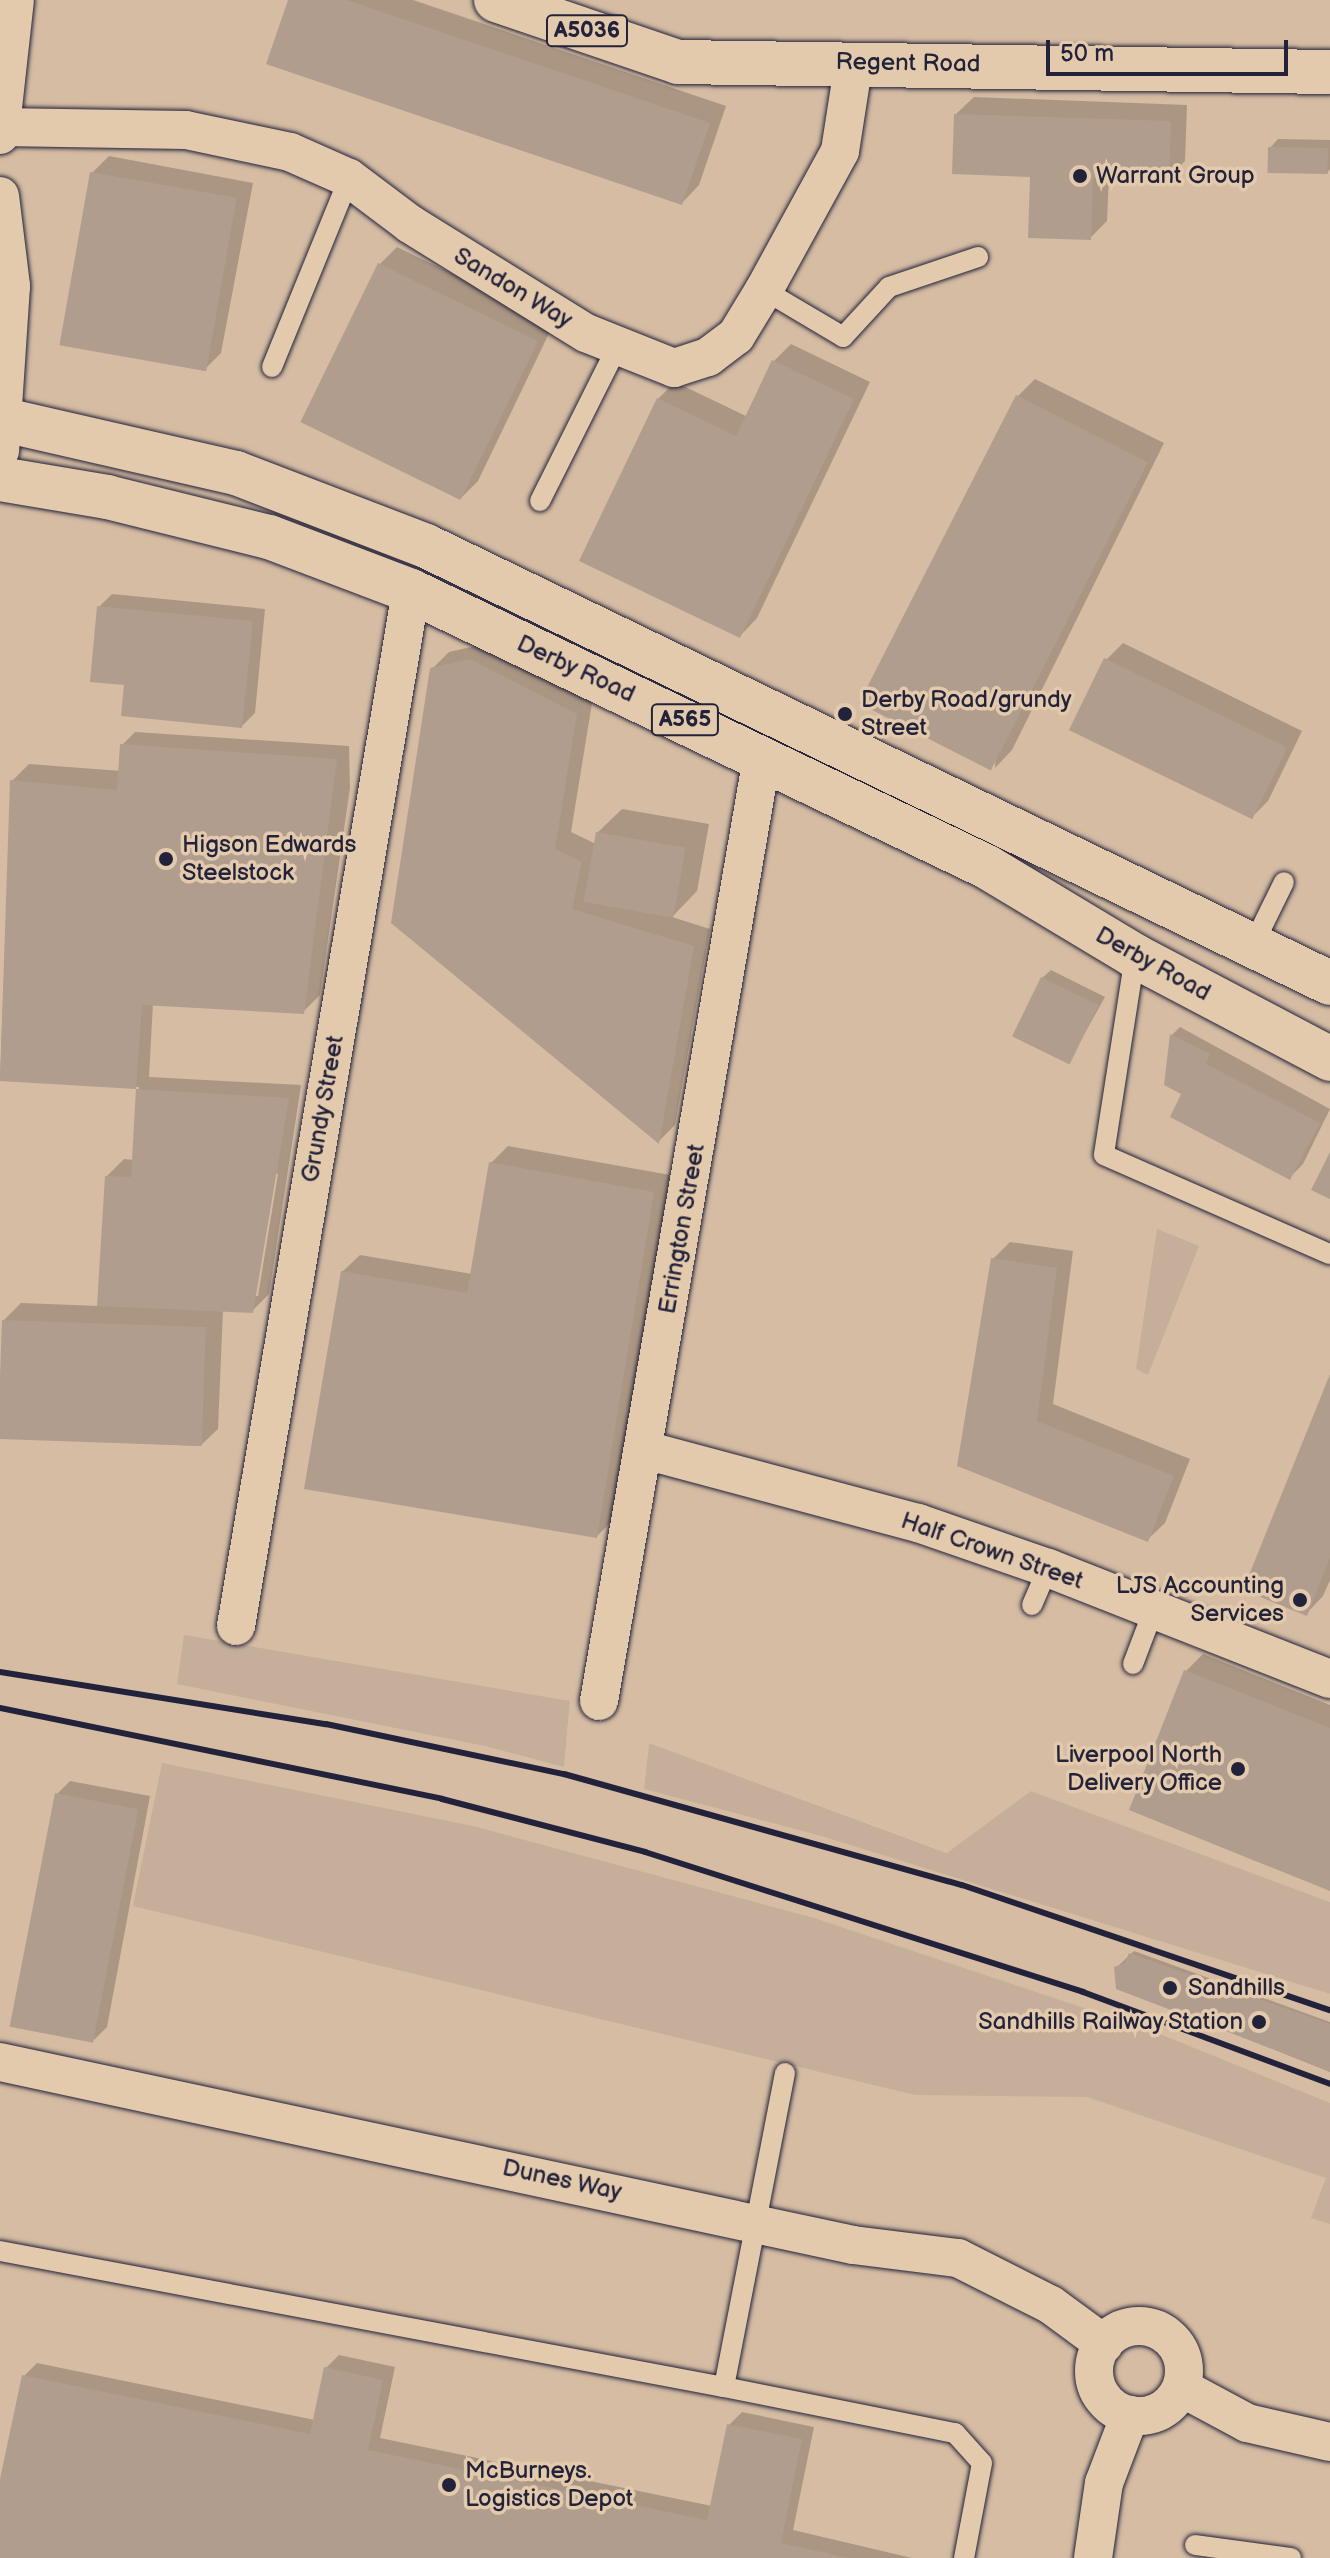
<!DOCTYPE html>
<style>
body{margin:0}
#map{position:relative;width:1330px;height:2558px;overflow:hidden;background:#e4caac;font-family:"Balsamiq Sans",sans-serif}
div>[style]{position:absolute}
.built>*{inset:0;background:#d5bca3}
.green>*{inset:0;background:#c5af9a}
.shadow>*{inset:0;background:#0003}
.building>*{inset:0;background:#b19d8e;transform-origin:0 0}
.roads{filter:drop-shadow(0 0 2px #22223b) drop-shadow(0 0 2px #22223b)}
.lane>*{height:20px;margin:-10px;padding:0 10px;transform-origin:10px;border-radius:10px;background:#e4caac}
.street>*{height:38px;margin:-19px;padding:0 19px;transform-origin:19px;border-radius:19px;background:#e4caac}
.street>.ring{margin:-19px;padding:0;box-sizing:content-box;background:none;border:38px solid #e4caac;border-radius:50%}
.primary>*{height:44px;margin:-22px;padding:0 22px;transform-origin:22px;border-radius:22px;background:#e4caac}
.highway>*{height:44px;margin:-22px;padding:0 22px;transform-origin:22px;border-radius:22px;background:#e4caac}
.rail>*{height:6px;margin:-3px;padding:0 3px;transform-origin:3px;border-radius:3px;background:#22223b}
.dots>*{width:22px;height:22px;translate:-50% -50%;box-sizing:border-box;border:4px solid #e4caac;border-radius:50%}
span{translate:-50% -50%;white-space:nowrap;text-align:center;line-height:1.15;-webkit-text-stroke:7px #e4caac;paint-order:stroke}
.shield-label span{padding:2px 6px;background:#e4caac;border:2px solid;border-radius:6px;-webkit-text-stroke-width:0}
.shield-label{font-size:22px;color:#22223b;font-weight:700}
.street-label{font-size:24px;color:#22223b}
.poi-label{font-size:24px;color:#22223b}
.left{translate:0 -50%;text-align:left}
.right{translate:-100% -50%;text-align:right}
.scale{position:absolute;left:1046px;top:40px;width:242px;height:36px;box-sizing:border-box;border:4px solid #22223b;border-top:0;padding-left:10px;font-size:24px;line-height:28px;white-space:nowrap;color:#22223b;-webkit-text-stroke:6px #e4caac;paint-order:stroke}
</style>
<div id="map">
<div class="built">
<i style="clip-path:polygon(evenodd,0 0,1330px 0,1330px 1902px,1031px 1791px,948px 1853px,649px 1743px,644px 1788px,821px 1836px,1330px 1994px,1330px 2558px,0 2558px,0 0,570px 1702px,564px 1766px,485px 1746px,570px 1702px)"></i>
</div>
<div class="green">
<i style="clip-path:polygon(1157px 1229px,1199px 1246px,1148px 1375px,1136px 1369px)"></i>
<i style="clip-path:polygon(184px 1635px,570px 1701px,564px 1767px,485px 1746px,177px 1684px)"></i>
<i style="clip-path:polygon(649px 1743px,947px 1853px,1031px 1791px,1330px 1902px,1330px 1994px,821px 1836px,644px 1789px)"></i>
<i style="clip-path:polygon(162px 1763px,473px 1826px,814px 1918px,1150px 2030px,1330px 2103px,1330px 2224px,1311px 2218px,1326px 2178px,1087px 2097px,915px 2095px,133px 1906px)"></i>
</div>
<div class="shadow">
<i style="clip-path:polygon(290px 0,413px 0,726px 106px,699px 185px,682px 203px)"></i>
<i style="clip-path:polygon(974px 97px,1187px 105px,1185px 161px,1168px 178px,1109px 176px,1107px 221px,1090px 238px,1032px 175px,956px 114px)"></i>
<i style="clip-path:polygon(1278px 139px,1330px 140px,1330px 169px,1327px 173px,1270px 148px)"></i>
<i style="clip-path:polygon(109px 156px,253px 183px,221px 353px,203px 371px,92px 173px)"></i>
<i style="clip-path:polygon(397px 247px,554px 323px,478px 481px,461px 498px,380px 264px)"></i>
<i style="clip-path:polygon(791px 344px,870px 382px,757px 618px,740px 636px,658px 399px,675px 382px,748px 417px,774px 361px)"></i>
<i style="clip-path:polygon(1035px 379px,1164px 443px,1012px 750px,995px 768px,1018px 396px)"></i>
<i style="clip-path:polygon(112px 594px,265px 609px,255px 713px,242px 726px,126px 683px,99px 607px)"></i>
<i style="clip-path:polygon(489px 643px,593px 697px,571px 832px,596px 844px,597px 833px,622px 809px,709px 824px,697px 891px,672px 917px,710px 929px,675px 1125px,659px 1141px,432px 669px,449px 652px)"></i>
<i style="clip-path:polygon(1123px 643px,1302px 731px,1268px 801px,1251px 818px,1106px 660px)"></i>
<i style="clip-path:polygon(evenodd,135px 732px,349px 746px,350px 788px,320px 995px,303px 1012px,153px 1003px,149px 1077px,301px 1085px,269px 1294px,252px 1311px,223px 1310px,218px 1429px,200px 1446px,0 1437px,4px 1320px,21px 1303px,99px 1306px,107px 1176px,124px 1159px,134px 1160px,139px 1087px,0 1079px,12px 781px,29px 764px,121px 771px,122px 745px,135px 732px,274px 1173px,278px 1174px,258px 1296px,254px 1296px,274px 1173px)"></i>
<i style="clip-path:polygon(1051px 970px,1105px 997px,1068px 1063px,1042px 978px)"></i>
<i style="clip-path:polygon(1180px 1027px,1330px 1109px,1303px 1164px,1290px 1177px,1188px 1086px,1166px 1084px,1172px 1035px)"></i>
<i style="clip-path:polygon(508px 1146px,670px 1175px,614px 1519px,597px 1536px,342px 1272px,360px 1255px,472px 1274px,491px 1163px)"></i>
<i style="clip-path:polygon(1010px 1242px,1073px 1251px,1053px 1404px,1190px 1459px,1165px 1523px,1147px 1540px,960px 1465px,993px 1259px)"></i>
<i style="clip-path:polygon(1330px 1379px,1330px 1580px,1323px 1596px,1306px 1614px)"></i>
<i style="clip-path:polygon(1203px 1654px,1330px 1705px,1330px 1889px,1131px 1809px,1186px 1671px)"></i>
<i style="clip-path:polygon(70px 1781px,150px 1796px,107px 2027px,94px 2040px,57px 1794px)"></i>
<i style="clip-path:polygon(1134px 1951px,1330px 2022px,1330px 2072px,1119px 1988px,1116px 1968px)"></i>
<i style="clip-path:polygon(339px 2355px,395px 2367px,380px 2438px,712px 2506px,729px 2425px,742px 2412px,814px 2427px,793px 2530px,912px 2558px,0 2558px,0 2488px,24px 2376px,37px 2363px,315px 2420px,326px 2368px)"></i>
</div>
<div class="building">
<i style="clip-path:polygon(288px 0,347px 0,710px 123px,682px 205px,266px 64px)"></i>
<i style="clip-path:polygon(954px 114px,1171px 121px,1169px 180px,1093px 178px,1091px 240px,1028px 238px,1030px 177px,952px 174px)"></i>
<i style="left:1268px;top:147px;width:60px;height:26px;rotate:1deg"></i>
<i style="left:90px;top:172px;width:149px;height:176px;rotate:10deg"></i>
<i style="left:378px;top:263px;width:178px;height:177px;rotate:26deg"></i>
<i style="clip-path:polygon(772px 360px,854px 399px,740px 638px,579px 561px,657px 398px,736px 436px)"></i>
<i style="left:1016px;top:395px;width:148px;height:346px;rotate:27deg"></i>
<i style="clip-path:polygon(97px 606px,253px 621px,242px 728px,121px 716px,124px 685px,90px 682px)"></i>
<i style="left:1104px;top:658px;width:204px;height:80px;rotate:26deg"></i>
<i style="clip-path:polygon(470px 659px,577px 714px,555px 849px,582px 862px,572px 909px,694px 946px,659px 1144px,391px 923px,430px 668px)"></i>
<i style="clip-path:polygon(120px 744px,337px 759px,304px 1014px,142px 1005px,136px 1089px,0 1081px,10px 780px,117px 790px)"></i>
<i style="left:596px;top:832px;width:91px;height:71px;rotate:10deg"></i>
<i style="left:1041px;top:977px;width:64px;height:66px;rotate:26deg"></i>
<i style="clip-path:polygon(1170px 1034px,1210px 1054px,1206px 1064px,1320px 1123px,1290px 1180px,1170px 1117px,1181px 1094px,1164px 1085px)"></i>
<i style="clip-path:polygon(136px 1089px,289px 1098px,253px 1313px,97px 1306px,105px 1176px,131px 1177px)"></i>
<i style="clip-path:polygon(1330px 1152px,1330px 1199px,1311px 1190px)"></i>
<i style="clip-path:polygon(489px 1162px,654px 1192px,597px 1538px,304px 1489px,341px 1271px,467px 1293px)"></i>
<i style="clip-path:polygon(991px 1258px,1057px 1268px,1037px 1421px,1174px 1476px,1148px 1542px,957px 1466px)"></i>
<i style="left:2px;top:1320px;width:204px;height:119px;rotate:2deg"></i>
<i style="clip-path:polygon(1330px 1374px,1330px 1558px,1307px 1616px,1243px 1590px)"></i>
<i style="clip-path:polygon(1184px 1670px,1330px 1728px,1330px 1891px,1129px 1810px)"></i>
<i style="left:55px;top:1793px;width:85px;height:238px;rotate:11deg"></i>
<i style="clip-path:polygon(1129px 1953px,1330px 2024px,1330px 2071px,1116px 1989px,1114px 1967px,1125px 1963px)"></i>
<i style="clip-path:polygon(324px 2367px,383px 2380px,368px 2450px,707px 2520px,727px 2424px,802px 2439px,781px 2543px,849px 2558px,0 2558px,0 2479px,22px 2375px,310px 2434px)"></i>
</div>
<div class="roads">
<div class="lane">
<i style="left:764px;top:290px;width:92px;rotate:30.7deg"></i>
<i style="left:843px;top:337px;width:68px;rotate:-47.4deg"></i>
<i style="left:889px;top:287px;width:94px;rotate:-18.6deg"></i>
<i style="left:272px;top:367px;width:204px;rotate:-67.8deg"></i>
<i style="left:540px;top:501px;width:172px;rotate:-63.4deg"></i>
<i style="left:1253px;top:945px;width:70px;rotate:-63.8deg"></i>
<i style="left:1135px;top:956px;width:201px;rotate:98.9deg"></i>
<i style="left:1104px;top:1155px;width:247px;rotate:23.7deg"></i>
<i style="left:1032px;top:1605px;width:40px;rotate:-66.6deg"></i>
<i style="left:1133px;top:1664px;width:59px;rotate:-69.1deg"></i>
<i style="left:785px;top:2073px;width:320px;rotate:101deg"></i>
<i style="left:724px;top:2387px;width:236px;rotate:11.3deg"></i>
<i style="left:955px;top:2433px;width:40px;rotate:48deg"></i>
<i style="left:982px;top:2463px;width:97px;rotate:100.7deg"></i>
<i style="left:0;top:2251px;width:737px;rotate:10.64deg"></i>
<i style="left:1195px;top:2545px;width:97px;rotate:7.7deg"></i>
</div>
<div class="street">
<i style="left:1px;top:127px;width:185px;rotate:0.9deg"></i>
<i style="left:186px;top:130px;width:106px;rotate:11.9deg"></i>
<i style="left:290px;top:152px;width:64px;rotate:23.8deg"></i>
<i style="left:349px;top:178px;width:76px;rotate:37deg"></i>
<i style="left:410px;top:224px;width:207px;rotate:31.8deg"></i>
<i style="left:586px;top:333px;width:95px;rotate:21.7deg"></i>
<i style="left:674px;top:368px;width:36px;rotate:-18deg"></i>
<i style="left:708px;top:357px;width:35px;rotate:-37deg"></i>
<i style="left:736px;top:336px;width:54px;rotate:-58.7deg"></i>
<i style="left:764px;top:290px;width:158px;rotate:-61.3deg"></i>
<i style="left:840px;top:151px;width:90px;rotate:-81.1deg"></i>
<i style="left:0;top:135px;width:136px;rotate:-83.7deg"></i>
<i style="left:0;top:196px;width:91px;rotate:83deg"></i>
<i style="left:11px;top:286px;width:165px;rotate:93.8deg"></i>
<i style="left:645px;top:1450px;width:283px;rotate:15deg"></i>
<i style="left:918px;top:1523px;width:138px;rotate:19.1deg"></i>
<i style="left:1048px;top:1568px;width:303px;rotate:21.5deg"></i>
<i style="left:236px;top:1626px;width:1050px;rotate:-80.4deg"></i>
<i style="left:599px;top:1701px;width:958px;rotate:-80.2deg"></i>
<i style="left:0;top:2062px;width:872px;rotate:12.11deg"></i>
<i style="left:853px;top:2245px;width:106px;rotate:7.1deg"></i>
<i style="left:958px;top:2258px;width:104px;rotate:26.8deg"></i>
<i style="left:1051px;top:2305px;width:66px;rotate:36.3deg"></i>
<i class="ring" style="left:1094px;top:2326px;width:52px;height:52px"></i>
<i style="left:1182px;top:2388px;width:74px;rotate:28.3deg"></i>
<i style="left:1247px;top:2423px;width:85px;rotate:12.9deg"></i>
<i style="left:1093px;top:2558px;width:76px;rotate:-81.7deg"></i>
<i style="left:1104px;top:2483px;width:73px;rotate:-69.1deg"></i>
</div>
<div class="primary">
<i style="left:496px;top:0;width:192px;rotate:18.8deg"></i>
<i style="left:678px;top:62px;width:652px;rotate:0.88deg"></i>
</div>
<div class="highway">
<i style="left:0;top:419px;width:242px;rotate:12.9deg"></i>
<i style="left:236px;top:473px;width:204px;rotate:21deg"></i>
<i style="left:426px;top:546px;width:1004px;rotate:25.8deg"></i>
<i style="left:0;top:479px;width:109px;rotate:9.5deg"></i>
<i style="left:107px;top:497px;width:167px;rotate:13.9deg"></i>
<i style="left:269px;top:537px;width:152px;rotate:20.8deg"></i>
<i style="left:411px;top:591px;width:639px;rotate:25.6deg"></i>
<i style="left:987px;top:867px;width:173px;rotate:31deg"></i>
<i style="left:1135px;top:956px;width:221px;rotate:27.8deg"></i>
</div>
</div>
<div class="rail">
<i style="left:0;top:1672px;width:330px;rotate:9.1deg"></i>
<i style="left:326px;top:1724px;width:243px;rotate:11.9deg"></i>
<i style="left:564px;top:1774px;width:413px;rotate:15.6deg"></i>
<i style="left:962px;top:1885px;width:389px;rotate:18.8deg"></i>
<i style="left:0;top:1708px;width:451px;rotate:11.6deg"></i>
<i style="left:442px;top:1799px;width:210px;rotate:14.6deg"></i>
<i style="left:645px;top:1852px;width:460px;rotate:17.7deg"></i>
<i style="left:1083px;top:1992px;width:264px;rotate:20.4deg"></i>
</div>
<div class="dots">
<i style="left:1080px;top:176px;background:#22223b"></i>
<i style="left:845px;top:714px;background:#22223b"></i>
<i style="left:166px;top:859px;background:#22223b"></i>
<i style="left:1300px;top:1600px;background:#22223b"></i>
<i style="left:1238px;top:1769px;background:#22223b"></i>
<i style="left:1170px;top:1988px;background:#22223b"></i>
<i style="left:1259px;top:2022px;background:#22223b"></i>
<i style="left:449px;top:2485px;background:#22223b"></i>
</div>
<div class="shield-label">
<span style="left:587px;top:31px">A5036</span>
<span style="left:685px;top:720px">A565</span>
</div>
<div class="street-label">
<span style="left:908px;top:63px;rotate:1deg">Regent Road</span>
<span style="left:513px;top:288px;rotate:31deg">Sandon Way</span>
<span style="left:576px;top:669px;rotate:25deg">Derby Road</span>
<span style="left:1153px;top:964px;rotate:29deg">Derby Road</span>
<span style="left:323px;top:1109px;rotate:-80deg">Grundy Street</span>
<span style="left:682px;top:1229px;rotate:-80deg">Errington Street</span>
<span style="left:992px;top:1551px;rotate:19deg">Half Crown Street</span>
<span style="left:562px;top:2180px;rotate:12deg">Dunes Way</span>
</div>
<div class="poi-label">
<span class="left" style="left:1096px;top:176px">Warrant Group</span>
<span class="left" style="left:861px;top:714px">Derby Road/grundy<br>Street</span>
<span class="left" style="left:182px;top:859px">Higson Edwards<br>Steelstock</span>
<span class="right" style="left:1284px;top:1600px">LJS Accounting<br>Services</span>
<span class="right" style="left:1222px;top:1769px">Liverpool North<br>Delivery Office</span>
<span class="left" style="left:1188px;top:1988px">Sandhills</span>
<span class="right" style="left:1243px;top:2022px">Sandhills Railway Station</span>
<span class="left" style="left:465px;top:2485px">McBurneys.<br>Logistics Depot</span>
</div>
<div class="scale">50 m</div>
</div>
